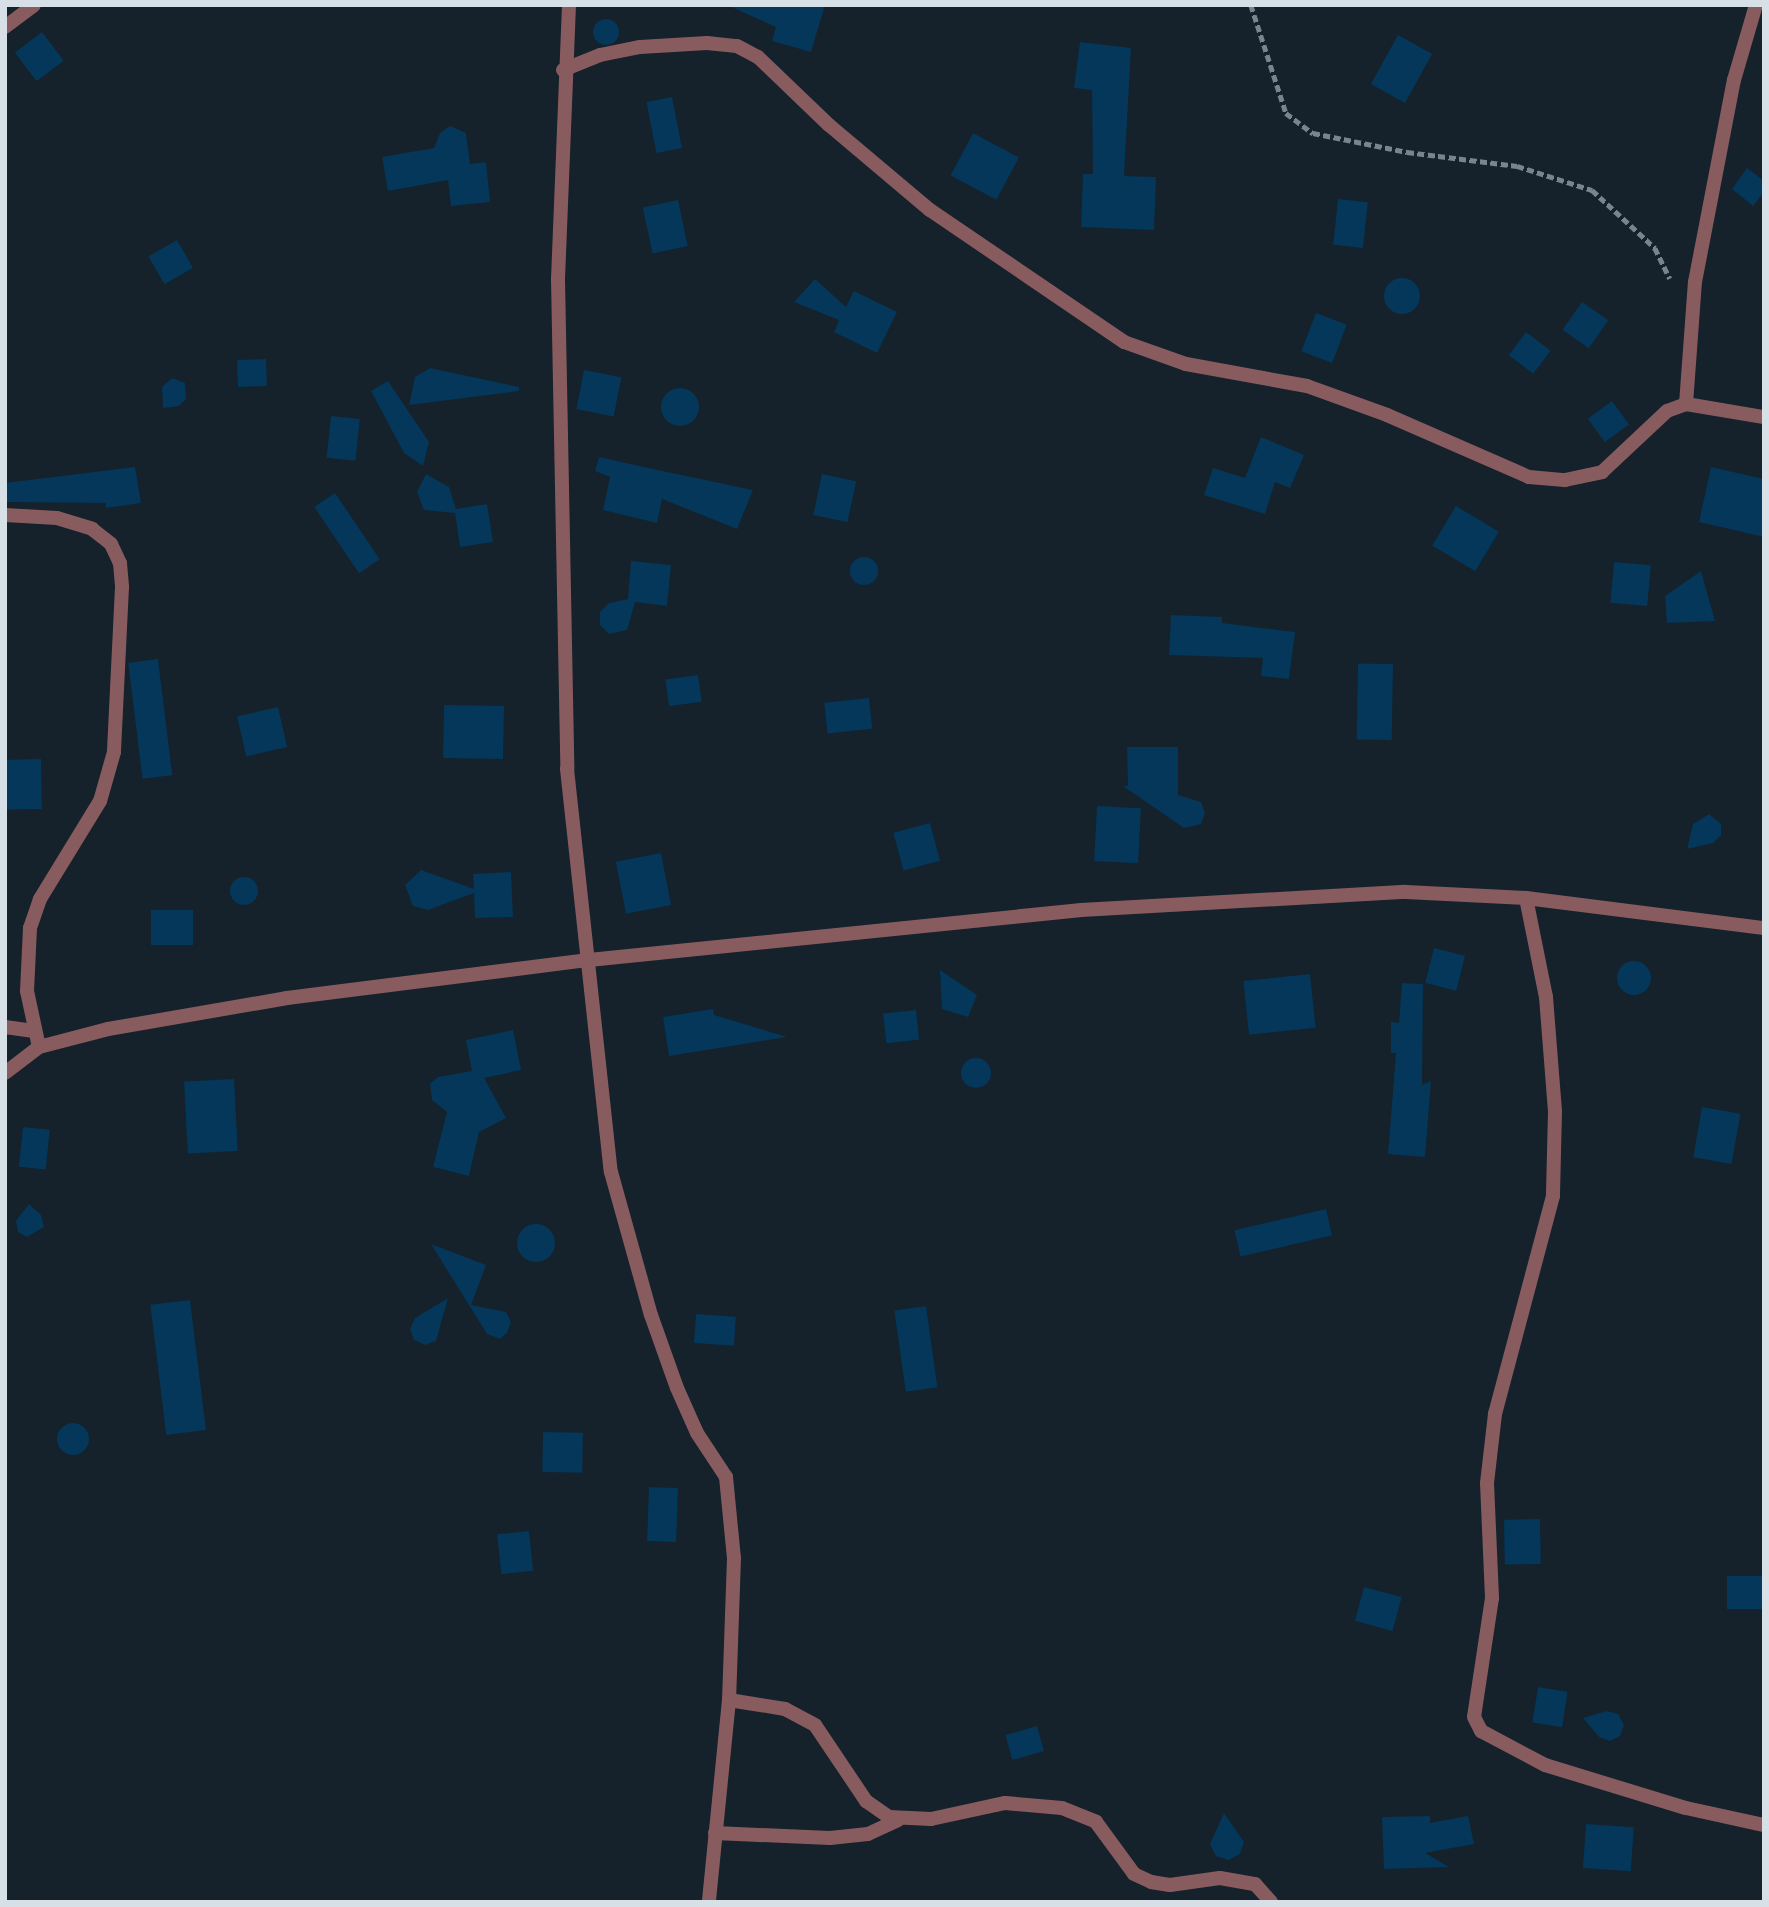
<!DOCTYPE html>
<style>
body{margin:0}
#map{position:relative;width:1769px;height:1907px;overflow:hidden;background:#15212b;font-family:Helvetica,sans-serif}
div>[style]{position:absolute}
.building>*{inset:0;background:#043759;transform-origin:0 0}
.round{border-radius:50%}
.path>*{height:4.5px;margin-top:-2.25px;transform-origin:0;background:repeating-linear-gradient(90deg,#7a848d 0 7px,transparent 0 10.5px)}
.street>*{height:14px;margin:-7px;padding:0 7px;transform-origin:7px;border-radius:7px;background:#885c5f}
span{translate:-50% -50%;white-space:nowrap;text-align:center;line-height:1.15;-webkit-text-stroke:5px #0c1721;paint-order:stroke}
.frame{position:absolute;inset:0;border:7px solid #d8e0e7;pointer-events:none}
</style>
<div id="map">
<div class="building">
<i style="clip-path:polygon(727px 5px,825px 5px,811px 52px,772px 41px,776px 27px)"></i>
<i class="round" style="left:593px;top:19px;width:26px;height:26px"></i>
<i style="left:42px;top:32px;width:36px;height:34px;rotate:53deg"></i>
<i style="left:1398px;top:35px;width:39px;height:56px;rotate:29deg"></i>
<i style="clip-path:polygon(1080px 42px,1131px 48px,1124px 176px,1156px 177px,1154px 230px,1081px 227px,1083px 174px,1093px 174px,1092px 90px,1074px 88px)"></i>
<i style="left:672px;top:97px;width:52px;height:26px;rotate:79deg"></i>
<i style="clip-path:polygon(450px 126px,466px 133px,470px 164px,486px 162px,490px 202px,451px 206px,448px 180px,388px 191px,382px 157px,434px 148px,440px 133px)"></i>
<i style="left:973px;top:133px;width:52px;height:48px;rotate:28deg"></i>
<i style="clip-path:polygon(1747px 168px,1764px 181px,1764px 192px,1753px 206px,1732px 189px)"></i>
<i style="left:1338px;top:199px;width:30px;height:46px;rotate:6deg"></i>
<i style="left:678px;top:200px;width:47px;height:36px;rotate:78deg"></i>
<i style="left:177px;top:240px;width:32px;height:33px;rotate:60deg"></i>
<i class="round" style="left:1384px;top:278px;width:36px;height:36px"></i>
<i style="clip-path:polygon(815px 279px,846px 307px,854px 291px,897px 312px,877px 353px,834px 332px,839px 320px,794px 302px)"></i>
<i style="left:1582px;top:302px;width:32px;height:34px;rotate:35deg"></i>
<i style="left:1316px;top:313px;width:33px;height:41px;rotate:21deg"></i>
<i style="left:1526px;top:332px;width:31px;height:29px;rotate:37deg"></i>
<i style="left:266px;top:359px;width:27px;height:29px;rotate:88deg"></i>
<i style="clip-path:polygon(430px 368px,519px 387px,519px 391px,409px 405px,415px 377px)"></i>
<i style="left:584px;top:370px;width:38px;height:40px;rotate:11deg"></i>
<i style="clip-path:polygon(172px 378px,185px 383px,186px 399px,179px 406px,163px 408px,162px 387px)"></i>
<i style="clip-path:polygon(388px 381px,429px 442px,423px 466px,404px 453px,371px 391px)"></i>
<i class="round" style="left:661px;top:388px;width:38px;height:38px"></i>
<i style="left:1612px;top:401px;width:29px;height:30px;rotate:54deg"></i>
<i style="left:331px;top:416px;width:29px;height:42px;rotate:6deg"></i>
<i style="clip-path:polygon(1261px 437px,1304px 455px,1290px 488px,1275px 482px,1265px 514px,1204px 495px,1213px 468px,1245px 478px)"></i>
<i style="clip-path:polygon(599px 457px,653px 469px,753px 490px,737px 529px,662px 499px,657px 523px,603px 510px,610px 477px,595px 471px)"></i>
<i style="clip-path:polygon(135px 467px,141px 503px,106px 508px,106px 503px,5px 502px,5px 483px)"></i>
<i style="clip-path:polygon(1711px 467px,1764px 479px,1764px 537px,1699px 522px)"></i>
<i style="clip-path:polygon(426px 474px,449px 487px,456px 509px,487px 504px,493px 542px,460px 547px,455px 513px,424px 510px,417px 492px)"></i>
<i style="left:822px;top:474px;width:35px;height:42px;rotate:12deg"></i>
<i style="left:335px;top:493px;width:80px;height:25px;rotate:56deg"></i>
<i style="left:1456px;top:506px;width:50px;height:46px;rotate:31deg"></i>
<i class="round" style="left:850px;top:557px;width:28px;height:28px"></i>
<i style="clip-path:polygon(631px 561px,671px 565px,667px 606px,635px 602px,627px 630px,609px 634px,600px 625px,600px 612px,609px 603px,628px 599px)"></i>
<i style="left:1614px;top:562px;width:37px;height:41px;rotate:5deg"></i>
<i style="clip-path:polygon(1701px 571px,1715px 621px,1667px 623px,1665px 596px)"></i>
<i style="clip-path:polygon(1171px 615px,1222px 617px,1222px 623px,1295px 632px,1289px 679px,1261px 676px,1263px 658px,1169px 655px)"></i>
<i style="left:158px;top:659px;width:117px;height:30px;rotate:83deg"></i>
<i style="left:1393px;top:664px;width:76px;height:35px;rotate:91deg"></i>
<i style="left:698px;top:675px;width:27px;height:33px;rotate:82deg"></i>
<i style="left:869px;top:698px;width:31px;height:45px;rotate:84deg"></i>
<i style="left:444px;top:705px;width:60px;height:53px;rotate:1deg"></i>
<i style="left:278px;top:707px;width:41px;height:42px;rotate:77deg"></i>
<i style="clip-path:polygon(1127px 747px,1178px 747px,1178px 795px,1201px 802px,1205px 813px,1201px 824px,1184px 828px,1123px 786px,1128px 786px)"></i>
<i style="left:41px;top:759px;width:50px;height:36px;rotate:89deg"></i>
<i style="left:1097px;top:806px;width:44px;height:55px;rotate:3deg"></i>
<i style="clip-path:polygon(1709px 814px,1721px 824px,1721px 835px,1713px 843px,1687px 849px,1693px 824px)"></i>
<i style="left:930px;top:823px;width:39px;height:38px;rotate:75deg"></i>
<i style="left:661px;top:853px;width:53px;height:46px;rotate:79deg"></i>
<i style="clip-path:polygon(421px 870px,474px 889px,473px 874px,511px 872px,513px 917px,475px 918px,474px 893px,428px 910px,413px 906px,405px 885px)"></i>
<i class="round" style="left:230px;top:877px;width:28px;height:28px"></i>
<i style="left:151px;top:910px;width:42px;height:35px"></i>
<i style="left:1434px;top:948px;width:32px;height:36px;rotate:14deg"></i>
<i class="round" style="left:1617px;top:961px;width:34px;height:34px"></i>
<i style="clip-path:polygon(940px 970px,977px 995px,968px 1017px,942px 1009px)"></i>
<i style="left:1310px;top:974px;width:54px;height:67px;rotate:84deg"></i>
<i style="clip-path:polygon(1402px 983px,1423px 984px,1422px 1085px,1431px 1081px,1425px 1157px,1388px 1154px,1396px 1053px,1391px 1053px,1391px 1022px,1399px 1023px)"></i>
<i style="clip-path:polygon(713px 1009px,714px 1015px,787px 1037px,669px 1056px,663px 1017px)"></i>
<i style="left:916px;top:1010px;width:30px;height:33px;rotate:84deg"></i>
<i style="clip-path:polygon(513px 1030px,521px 1070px,484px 1078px,506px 1118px,479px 1132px,469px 1176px,433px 1167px,447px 1112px,432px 1100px,430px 1084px,438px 1077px,472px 1071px,466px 1040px)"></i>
<i class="round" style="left:961px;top:1058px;width:30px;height:30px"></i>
<i style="left:234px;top:1079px;width:72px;height:50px;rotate:87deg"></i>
<i style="left:1702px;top:1107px;width:39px;height:51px;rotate:10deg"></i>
<i style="left:23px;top:1127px;width:27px;height:40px;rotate:6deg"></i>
<i style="clip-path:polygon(29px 1204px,41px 1215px,44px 1227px,27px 1237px,18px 1232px,16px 1221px)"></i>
<i style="left:1326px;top:1209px;width:27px;height:94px;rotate:77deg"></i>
<i class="round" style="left:517px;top:1224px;width:38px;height:38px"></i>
<i style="clip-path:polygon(431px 1244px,486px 1265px,471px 1305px,506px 1312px,511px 1322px,507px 1333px,500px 1339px,487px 1334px)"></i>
<i style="clip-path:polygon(448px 1298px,436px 1341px,425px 1345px,414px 1340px,410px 1329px,415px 1318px)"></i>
<i style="left:190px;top:1300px;width:131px;height:40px;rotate:83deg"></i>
<i style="left:926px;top:1306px;width:82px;height:32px;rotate:82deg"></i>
<i style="left:696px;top:1314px;width:40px;height:29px;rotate:4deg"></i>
<i class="round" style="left:57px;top:1423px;width:32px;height:32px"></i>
<i style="left:543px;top:1432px;width:40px;height:40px;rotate:1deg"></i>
<i style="left:649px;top:1487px;width:29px;height:54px;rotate:2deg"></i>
<i style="left:1540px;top:1519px;width:45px;height:36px;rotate:89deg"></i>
<i style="left:529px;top:1531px;width:40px;height:32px;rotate:84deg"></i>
<i style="left:1764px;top:1576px;width:33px;height:37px;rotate:90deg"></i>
<i style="left:1364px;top:1587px;width:39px;height:35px;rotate:15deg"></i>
<i style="left:1538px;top:1687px;width:30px;height:36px;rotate:9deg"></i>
<i style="clip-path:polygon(1607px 1711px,1618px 1714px,1624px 1725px,1620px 1736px,1610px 1741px,1599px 1737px,1583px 1718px)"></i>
<i style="left:1037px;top:1726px;width:26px;height:33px;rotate:74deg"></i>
<i style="clip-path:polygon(1224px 1813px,1244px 1842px,1240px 1854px,1228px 1860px,1216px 1856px,1210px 1844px)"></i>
<i style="clip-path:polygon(1430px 1816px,1430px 1823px,1468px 1816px,1474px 1844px,1425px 1853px,1449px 1867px,1384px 1869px,1382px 1817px)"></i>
<i style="left:1586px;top:1824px;width:48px;height:44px;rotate:4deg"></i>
</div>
<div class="path">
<i style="left:1251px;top:5px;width:114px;rotate:72deg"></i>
<i style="left:1286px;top:113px;width:34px;rotate:37deg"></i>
<i style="left:1313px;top:133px;width:96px;rotate:11.4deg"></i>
<i style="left:1407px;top:152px;width:111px;rotate:7.3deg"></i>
<i style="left:1517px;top:166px;width:79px;rotate:17.7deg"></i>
<i style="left:1592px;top:190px;width:86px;rotate:42.6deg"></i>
<i style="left:1655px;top:248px;width:34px;rotate:64deg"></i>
</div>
<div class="street">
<i style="left:569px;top:5px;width:274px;rotate:92.3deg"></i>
<i style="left:558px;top:279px;width:490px;rotate:88.9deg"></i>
<i style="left:567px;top:769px;width:405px;rotate:83.8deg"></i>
<i style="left:611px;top:1172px;width:148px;rotate:74.4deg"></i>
<i style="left:651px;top:1315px;width:77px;rotate:70.4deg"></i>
<i style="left:677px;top:1388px;width:49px;rotate:66deg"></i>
<i style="left:697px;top:1433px;width:53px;rotate:56.6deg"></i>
<i style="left:726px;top:1477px;width:81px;rotate:84.4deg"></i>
<i style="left:734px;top:1558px;width:142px;rotate:92deg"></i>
<i style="left:729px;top:1700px;width:203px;rotate:95.7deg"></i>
<i style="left:5px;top:27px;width:36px;rotate:-37deg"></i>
<i style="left:563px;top:70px;width:40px;rotate:-22deg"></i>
<i style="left:600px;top:55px;width:41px;rotate:-11.3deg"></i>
<i style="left:640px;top:47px;width:67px;rotate:-3.4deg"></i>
<i style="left:707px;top:43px;width:30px;rotate:6deg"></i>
<i style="left:737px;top:46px;width:24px;rotate:28deg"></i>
<i style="left:758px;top:57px;width:98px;rotate:43.8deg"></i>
<i style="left:829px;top:125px;width:132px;rotate:40.1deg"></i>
<i style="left:930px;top:210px;width:235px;rotate:34.2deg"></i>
<i style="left:1124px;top:342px;width:66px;rotate:19.5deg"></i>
<i style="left:1186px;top:364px;width:123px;rotate:10.3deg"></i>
<i style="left:1307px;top:386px;width:85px;rotate:19.9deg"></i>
<i style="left:1387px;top:415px;width:155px;rotate:23.6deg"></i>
<i style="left:1529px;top:477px;width:36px;rotate:5deg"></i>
<i style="left:1565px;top:480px;width:38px;rotate:-12deg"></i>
<i style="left:1602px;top:472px;width:89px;rotate:-43.2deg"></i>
<i style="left:1667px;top:411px;width:20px;rotate:-20deg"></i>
<i style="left:1686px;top:404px;width:79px;rotate:9.5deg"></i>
<i style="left:1686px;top:404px;width:122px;rotate:-85.8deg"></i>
<i style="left:1695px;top:282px;width:206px;rotate:-79.1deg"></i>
<i style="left:1734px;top:80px;width:78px;rotate:-73.7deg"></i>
<i style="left:5px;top:515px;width:52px;rotate:3.3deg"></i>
<i style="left:57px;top:518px;width:37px;rotate:17deg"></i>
<i style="left:92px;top:529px;width:24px;rotate:38deg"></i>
<i style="left:111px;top:544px;width:21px;rotate:65deg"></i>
<i style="left:120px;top:563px;width:24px;rotate:85deg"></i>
<i style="left:122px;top:587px;width:165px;rotate:92.8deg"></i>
<i style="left:114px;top:752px;width:51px;rotate:105.9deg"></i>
<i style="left:100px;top:801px;width:115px;rotate:121.5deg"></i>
<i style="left:40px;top:899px;width:31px;rotate:109deg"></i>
<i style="left:30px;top:928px;width:63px;rotate:92.7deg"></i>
<i style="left:27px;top:991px;width:57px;rotate:77.9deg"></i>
<i style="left:1526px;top:898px;width:101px;rotate:78.6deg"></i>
<i style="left:1546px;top:997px;width:115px;rotate:85.5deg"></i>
<i style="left:1555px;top:1112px;width:84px;rotate:91.4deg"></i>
<i style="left:1553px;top:1196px;width:226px;rotate:104.9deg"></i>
<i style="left:1495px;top:1414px;width:69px;rotate:96.6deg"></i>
<i style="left:1487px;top:1483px;width:115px;rotate:87.5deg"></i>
<i style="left:1492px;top:1598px;width:120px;rotate:98.6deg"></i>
<i style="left:1474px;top:1717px;width:16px;rotate:63deg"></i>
<i style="left:1481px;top:1731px;width:72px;rotate:28deg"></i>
<i style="left:1545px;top:1765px;width:147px;rotate:17deg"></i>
<i style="left:1686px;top:1808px;width:80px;rotate:12.3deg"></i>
<i style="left:5px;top:1027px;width:29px;rotate:8deg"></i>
<i style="left:5px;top:1073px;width:43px;rotate:-37.4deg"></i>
<i style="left:39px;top:1047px;width:71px;rotate:-14.6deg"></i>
<i style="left:108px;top:1029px;width:182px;rotate:-9.8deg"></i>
<i style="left:287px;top:998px;width:304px;rotate:-7.2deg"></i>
<i style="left:589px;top:960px;width:495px;rotate:-5.8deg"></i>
<i style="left:1081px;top:910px;width:325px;rotate:-3.2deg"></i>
<i style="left:1406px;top:892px;width:120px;rotate:2.9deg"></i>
<i style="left:1526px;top:898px;width:240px;rotate:7.2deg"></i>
<i style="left:729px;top:1700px;width:57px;rotate:9.1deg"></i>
<i style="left:785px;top:1709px;width:34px;rotate:28deg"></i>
<i style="left:815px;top:1725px;width:92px;rotate:56.1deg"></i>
<i style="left:866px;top:1801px;width:28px;rotate:35deg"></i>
<i style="left:889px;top:1817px;width:42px;rotate:2.7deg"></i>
<i style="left:931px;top:1819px;width:76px;rotate:-12.2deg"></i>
<i style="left:1005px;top:1803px;width:57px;rotate:5deg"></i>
<i style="left:1062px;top:1808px;width:37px;rotate:22deg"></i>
<i style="left:1096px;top:1822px;width:64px;rotate:53.8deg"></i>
<i style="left:1134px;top:1874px;width:19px;rotate:25deg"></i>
<i style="left:1151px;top:1882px;width:19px;rotate:9deg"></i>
<i style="left:1170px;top:1885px;width:50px;rotate:-8deg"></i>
<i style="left:1220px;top:1878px;width:36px;rotate:10deg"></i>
<i style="left:1255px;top:1884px;width:24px;rotate:48deg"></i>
<i style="left:715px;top:1833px;width:115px;rotate:2.5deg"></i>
<i style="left:830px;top:1838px;width:38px;rotate:-6deg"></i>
<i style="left:868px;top:1834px;width:33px;rotate:-25deg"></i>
</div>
<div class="frame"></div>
</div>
